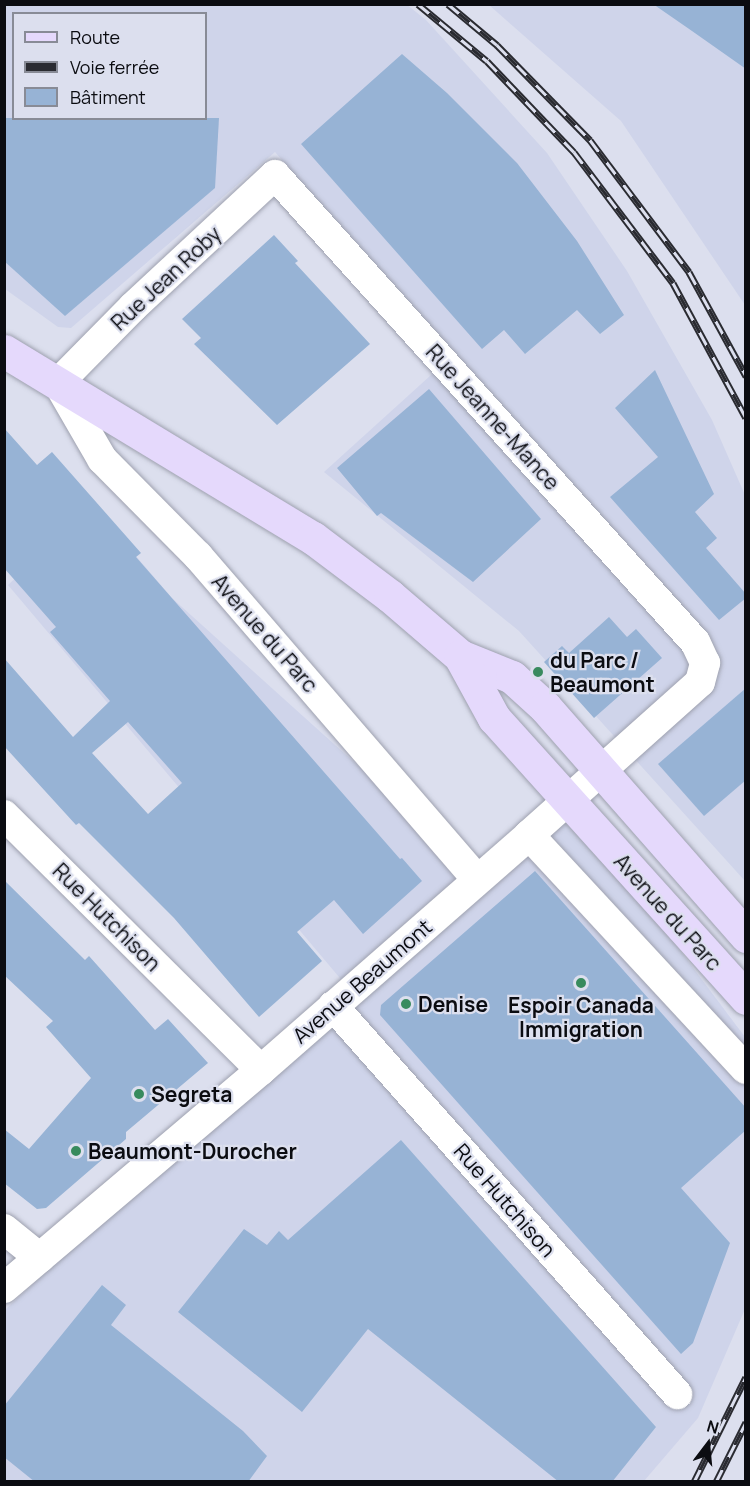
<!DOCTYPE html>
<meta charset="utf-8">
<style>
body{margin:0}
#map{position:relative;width:750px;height:1486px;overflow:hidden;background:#dcdfee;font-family:Manrope,sans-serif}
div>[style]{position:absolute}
.built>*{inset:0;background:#cfd4ea}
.building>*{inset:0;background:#97b3d5}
.roads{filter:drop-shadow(0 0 2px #9ea1af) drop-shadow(0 0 2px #9ea1af)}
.minor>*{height:30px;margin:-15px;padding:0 15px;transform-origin:15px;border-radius:15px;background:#fff}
.major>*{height:33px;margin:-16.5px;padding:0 16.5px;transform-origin:16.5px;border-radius:16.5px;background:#e5d9fc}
.rail>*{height:7px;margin-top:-3.5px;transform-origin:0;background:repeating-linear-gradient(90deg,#dcdfee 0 14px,#2a2b31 0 28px);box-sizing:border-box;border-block:2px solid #2a2b31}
.dots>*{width:16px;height:16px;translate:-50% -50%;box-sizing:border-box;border:3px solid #dcdfee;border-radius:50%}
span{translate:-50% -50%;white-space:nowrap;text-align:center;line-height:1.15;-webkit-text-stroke:4.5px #dcdfee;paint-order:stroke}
.street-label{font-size:21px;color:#0b0c11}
.poi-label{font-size:21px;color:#0b0c11;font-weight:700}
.left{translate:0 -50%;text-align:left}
.frame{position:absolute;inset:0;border:6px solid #0b0c11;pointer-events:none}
.legend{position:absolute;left:12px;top:12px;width:195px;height:108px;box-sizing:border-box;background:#dcdfee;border:2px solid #888b96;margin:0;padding:8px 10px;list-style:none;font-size:18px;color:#0b0c11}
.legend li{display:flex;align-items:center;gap:12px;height:30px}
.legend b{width:30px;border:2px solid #888b96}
.north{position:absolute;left:678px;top:1414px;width:60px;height:60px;-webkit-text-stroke:4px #dcdfee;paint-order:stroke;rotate:16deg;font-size:16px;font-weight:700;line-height:24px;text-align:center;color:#0b0c11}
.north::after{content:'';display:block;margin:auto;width:21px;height:27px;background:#0b0c11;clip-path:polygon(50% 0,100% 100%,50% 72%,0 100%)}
</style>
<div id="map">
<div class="built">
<i style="clip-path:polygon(evenodd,406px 4px,426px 20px,547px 153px,627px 271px,712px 420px,745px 495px,745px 881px,519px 631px,324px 472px,452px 356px,275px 152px,71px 328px,58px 327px,5px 289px,5px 5px,406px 4px,14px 14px,206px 14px,206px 118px,14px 118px,14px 14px)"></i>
<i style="clip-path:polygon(489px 5px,745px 5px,745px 305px,621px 121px)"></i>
<i style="clip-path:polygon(93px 506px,172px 598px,456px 854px,477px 879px,567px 800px,745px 1037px,745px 1309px,698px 1418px,644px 1481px,5px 1482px,5px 1310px,350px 990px,8px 585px)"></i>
</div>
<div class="building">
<i style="clip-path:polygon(653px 4px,746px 4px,746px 69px,692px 31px)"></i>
<i style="clip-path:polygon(402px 54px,447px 93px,517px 163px,577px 241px,624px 315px,600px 334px,577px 310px,525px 354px,504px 330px,482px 349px,301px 144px)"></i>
<i style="clip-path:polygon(4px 118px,219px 118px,215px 188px,65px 316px,4px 261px)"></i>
<i style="clip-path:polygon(274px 235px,298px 261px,295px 263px,370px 344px,277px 425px,194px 344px,201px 338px,182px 319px)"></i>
<i style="clip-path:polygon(655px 370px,714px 494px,695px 512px,717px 538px,706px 548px,746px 594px,746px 598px,719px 620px,610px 497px,658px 457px,615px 408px)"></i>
<i style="clip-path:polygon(429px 389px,541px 519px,473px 582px,381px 513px,377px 516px,337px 468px)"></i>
<i style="clip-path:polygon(evenodd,4px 428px,37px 465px,52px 452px,141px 553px,136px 557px,400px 859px,402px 858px,422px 881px,363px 934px,334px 900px,297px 932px,322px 961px,259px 1017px,174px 918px,79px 823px,76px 825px,4px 746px,4px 658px,73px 737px,110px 701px,50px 632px,56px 627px,4px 568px,4px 428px,128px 722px,182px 783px,148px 814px,92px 753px,128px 722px)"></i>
<i style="clip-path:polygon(609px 617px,627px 637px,636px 629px,662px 658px,594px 718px,544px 662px,562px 646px,569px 653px)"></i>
<i style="clip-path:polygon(746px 688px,746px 780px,704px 816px,658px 764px)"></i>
<i style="clip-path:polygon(535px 871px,746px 1108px,746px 1130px,681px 1188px,730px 1243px,693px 1343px,681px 1354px,380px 1015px,381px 1005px)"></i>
<i style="clip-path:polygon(4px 880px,85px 960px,89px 956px,155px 1030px,168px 1019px,208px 1063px,126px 1132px,126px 1139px,46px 1208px,37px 1209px,4px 1183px,4px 1129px,29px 1149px,91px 1078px,46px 1027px,53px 1021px,4px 975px)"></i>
<i style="clip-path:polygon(401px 1140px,656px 1427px,612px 1482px,559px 1482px,368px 1329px,302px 1412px,178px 1312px,244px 1229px,267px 1245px,279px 1231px,288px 1240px)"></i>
<i style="clip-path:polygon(102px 1285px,126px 1305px,111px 1325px,243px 1431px,267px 1456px,248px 1482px,35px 1482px,4px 1457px,4px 1406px)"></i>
</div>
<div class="roads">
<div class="minor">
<i style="left:4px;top:815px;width:362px;rotate:44.8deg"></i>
<i style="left:529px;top:835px;width:319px;rotate:47.2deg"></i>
<i style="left:333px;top:1006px;width:519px;rotate:48.44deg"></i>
<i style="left:4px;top:1229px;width:46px;rotate:38.9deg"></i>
<i style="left:4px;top:1288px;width:337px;rotate:-40.3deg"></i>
<i style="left:261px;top:1070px;width:356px;rotate:-41.2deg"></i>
<i style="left:529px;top:835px;width:229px;rotate:-41.8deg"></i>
<i style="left:700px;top:682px;width:20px;rotate:-75deg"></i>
<i style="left:705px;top:663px;width:23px;rotate:-115deg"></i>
<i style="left:695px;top:642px;width:628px;rotate:-131.97deg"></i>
<i style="left:275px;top:175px;width:194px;rotate:137.1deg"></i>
<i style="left:133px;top:307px;width:107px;rotate:134.6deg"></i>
<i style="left:58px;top:383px;width:88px;rotate:59.9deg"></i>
<i style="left:102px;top:459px;width:136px;rotate:45.3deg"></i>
<i style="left:198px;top:556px;width:427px;rotate:49.2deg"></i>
</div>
<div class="major">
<i style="left:4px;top:351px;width:361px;rotate:31.2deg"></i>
<i style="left:313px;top:538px;width:96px;rotate:37deg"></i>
<i style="left:390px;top:596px;width:92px;rotate:40.6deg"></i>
<i style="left:460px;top:656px;width:56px;rotate:22deg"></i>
<i style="left:512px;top:677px;width:45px;rotate:42.3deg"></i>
<i style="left:545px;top:707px;width:305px;rotate:48.7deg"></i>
<i style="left:460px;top:656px;width:71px;rotate:61.3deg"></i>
<i style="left:494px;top:718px;width:377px;rotate:48deg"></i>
</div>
</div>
<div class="rail">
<i style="left:418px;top:4px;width:89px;rotate:39.6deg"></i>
<i style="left:487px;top:61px;width:126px;rotate:46.3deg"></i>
<i style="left:574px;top:152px;width:164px;rotate:52.9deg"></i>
<i style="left:673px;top:283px;width:153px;rotate:61.6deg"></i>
<i style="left:448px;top:4px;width:64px;rotate:39.9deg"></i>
<i style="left:497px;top:45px;width:133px;rotate:45.6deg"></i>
<i style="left:590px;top:140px;width:165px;rotate:53.1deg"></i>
<i style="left:689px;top:272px;width:119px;rotate:61.3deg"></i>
<i style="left:694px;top:1482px;width:117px;rotate:-63.7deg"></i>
<i style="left:716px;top:1482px;width:67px;rotate:-63.4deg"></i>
</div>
<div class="dots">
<i style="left:538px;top:672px;background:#388b5e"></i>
<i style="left:581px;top:983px;background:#388b5e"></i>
<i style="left:406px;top:1004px;background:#388b5e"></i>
<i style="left:139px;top:1094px;background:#388b5e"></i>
<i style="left:76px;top:1151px;background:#388b5e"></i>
</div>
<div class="street-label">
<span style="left:166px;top:278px;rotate:-43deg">Rue Jean Roby</span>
<span style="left:493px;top:417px;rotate:48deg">Rue Jeanne-Mance</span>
<span style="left:265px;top:633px;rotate:49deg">Avenue du Parc</span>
<span style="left:668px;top:912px;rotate:48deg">Avenue du Parc</span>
<span style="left:107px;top:917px;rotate:45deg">Rue Hutchison</span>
<span style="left:362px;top:981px;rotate:-41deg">Avenue Beaumont</span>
<span style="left:505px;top:1200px;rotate:49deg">Rue Hutchison</span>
</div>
<div class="poi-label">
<span class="left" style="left:550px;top:672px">du Parc /<br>Beaumont</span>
<span class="left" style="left:418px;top:1004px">Denise</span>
<span style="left:581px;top:1017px">Espoir Canada<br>Immigration</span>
<span class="left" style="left:151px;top:1094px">Segreta</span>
<span class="left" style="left:88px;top:1151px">Beaumont-Durocher</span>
</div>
<div class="frame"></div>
<ul class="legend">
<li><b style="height:8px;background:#e5d9fc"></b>Route</li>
<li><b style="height:8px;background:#2a2b31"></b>Voie ferrée</li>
<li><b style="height:16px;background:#97b3d5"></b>Bâtiment</li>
</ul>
<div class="north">N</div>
</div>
